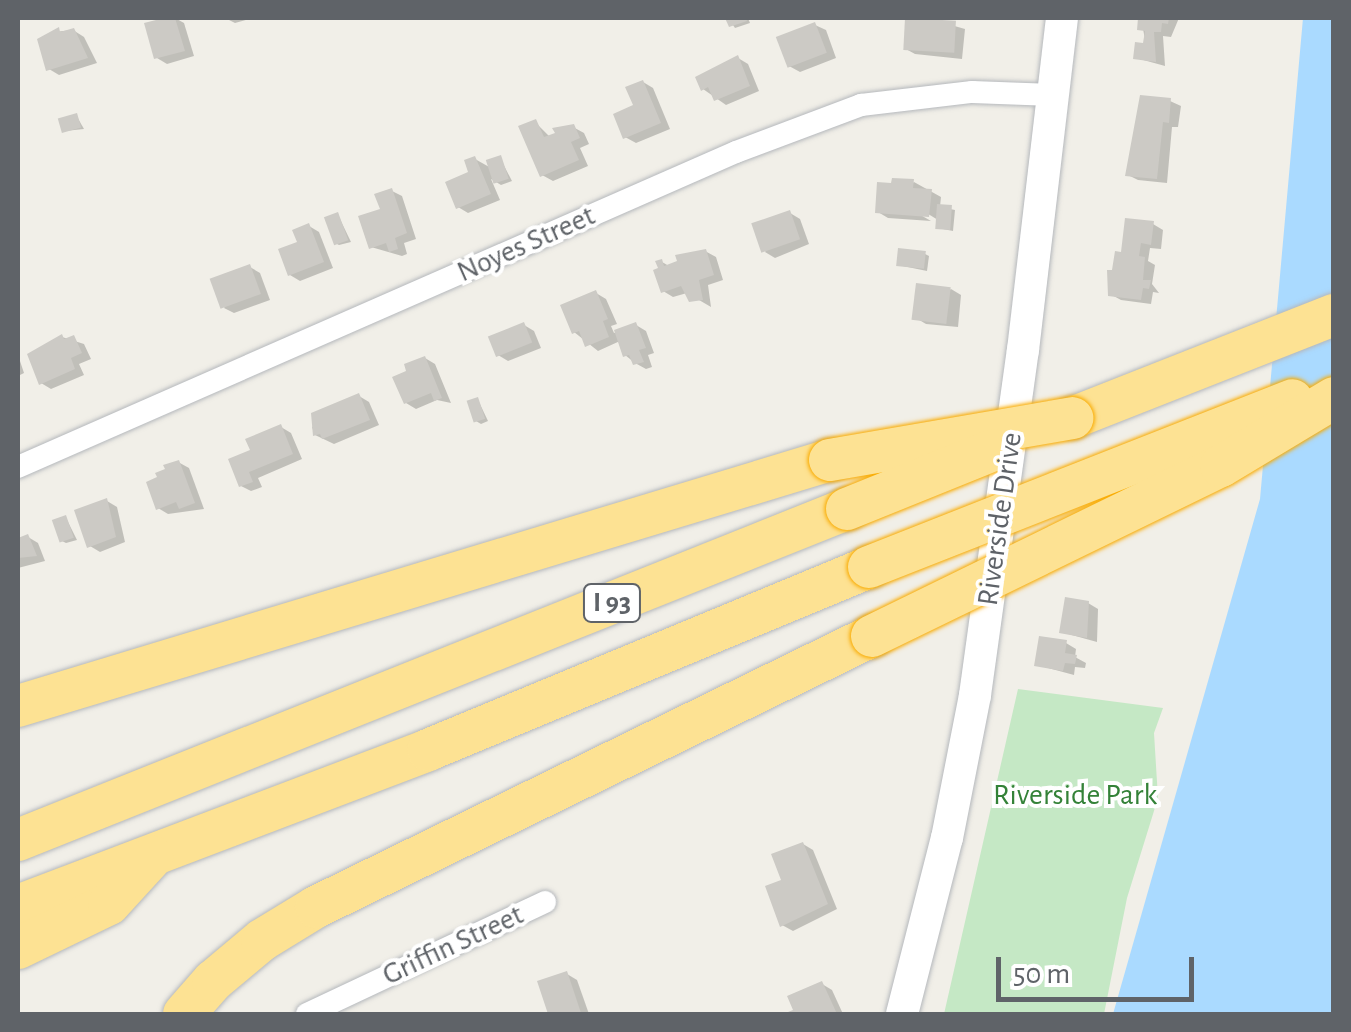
<!DOCTYPE html>
<style>
body{margin:0}
#map{position:relative;width:1351px;height:1032px;overflow:hidden;background:#f1efe8;font-family:"Alegreya Sans",sans-serif}
div>[style]{position:absolute}
.green>*{inset:0;background:#c5e8c5}
.water>*{inset:0;background:#aadaff}
.shadow>*{inset:0;background:#0003}
.building>*{inset:0;background:#cccac5;transform-origin:0 0}
.roads{filter:drop-shadow(0 0 2px #b5b8bc) drop-shadow(0 0 2px #b5b8bc)}
.street>*{height:22px;margin:-11px;padding:0 11px;transform-origin:11px;border-radius:11px;background:#fff}
.secondary>*{height:32px;margin:-16px;padding:0 16px;transform-origin:16px;border-radius:16px;background:#fff}
.highway>*{height:42px;margin:-21px;padding:0 21px;transform-origin:21px;border-radius:21px;background:#fde293}
.bridges{filter:drop-shadow(0 0 2px #f9ab00) drop-shadow(0 0 2px #f9ab00)}
.highway-bridge>*{height:42px;margin:-21px;padding:0 21px;transform-origin:21px;border-radius:21px;background:#fde293}
span{translate:-50% -50%;white-space:nowrap;text-align:center;line-height:1.15;-webkit-text-stroke:8px #fff;paint-order:stroke}
.shield-label span{padding:2px 8px;background:#fff;border:2px solid;border-radius:8px;-webkit-text-stroke-width:0}
.shield-label{font-size:28px;color:#5f6368;font-weight:700}
.street-label{font-size:30px;color:#5f6368}
.park-label{font-size:30px;color:#348238}
.frame{position:absolute;inset:0;border:20px solid #5f6368;pointer-events:none}
.scale{position:absolute;left:996px;top:957px;width:198px;height:45px;box-sizing:border-box;border:5px solid #5f6368;border-top:0;padding-left:12px;font-size:30px;line-height:35px;white-space:nowrap;color:#5f6368;-webkit-text-stroke:8px #fff;paint-order:stroke}
</style>
<div id="map">
<div class="green">
<i style="clip-path:polygon(1018px 689px,1163px 708px,1154px 733px,1158px 798px,1127px 898px,1104px 1014px,944px 1014px)"></i>
</div>
<div class="water">
<i style="clip-path:polygon(1303px 18px,1333px 18px,1333px 1014px,1113px 1014px,1260px 499px)"></i>
</div>
<div class="shadow">
<i style="clip-path:polygon(175px 18px,184px 23px,194px 56px,167px 64px,157px 58px,147px 25px)"></i>
<i style="clip-path:polygon(225px 18px,253px 18px,235px 23px)"></i>
<i style="clip-path:polygon(728px 18px,748px 18px,750px 23px,735px 28px)"></i>
<i style="clip-path:polygon(907px 18px,938px 18px,937px 21px,965px 29px,962px 59px,915px 54px,904px 48px)"></i>
<i style="clip-path:polygon(1141px 18px,1179px 18px,1171px 37px,1163px 36px,1165px 66px,1136px 58px,1146px 45px)"></i>
<i style="clip-path:polygon(815px 25px,826px 30px,836px 58px,800px 72px,789px 66px)"></i>
<i style="clip-path:polygon(73px 30px,84px 37px,97px 63px,59px 75px,49px 69px,54px 32px)"></i>
<i style="clip-path:polygon(738px 58px,748px 64px,759px 91px,726px 105px,703px 89px)"></i>
<i style="clip-path:polygon(643px 82px,653px 88px,670px 129px,636px 143px,625px 137px)"></i>
<i style="clip-path:polygon(1170px 101px,1181px 106px,1178px 127px,1172px 127px,1167px 183px,1138px 180px,1128px 175px)"></i>
<i style="clip-path:polygon(76px 115px,84px 129px,65px 131px)"></i>
<i style="clip-path:polygon(535px 122px,550px 137px,573px 127px,584px 133px,589px 144px,580px 148px,588px 166px,553px 181px,542px 175px)"></i>
<i style="clip-path:polygon(500px 158px,512px 181px,501px 185px,491px 179px,500px 200px,468px 213px,458px 207px,475px 159px,491px 168px)"></i>
<i style="clip-path:polygon(914px 182px,941px 197px,940px 207px,955px 210px,953px 231px,938px 228px,938px 220px,920px 209px,917px 213px,931px 221px,888px 218px,878px 212px)"></i>
<i style="clip-path:polygon(392px 191px,402px 196px,416px 239px,404px 243px,407px 254px,402px 256px,371px 247px)"></i>
<i style="clip-path:polygon(790px 213px,800px 219px,809px 244px,775px 258px,765px 252px)"></i>
<i style="clip-path:polygon(338px 215px,351px 242px,339px 245px,335px 243px)"></i>
<i style="clip-path:polygon(1153px 224px,1163px 230px,1161px 249px,1150px 248px,1148px 261px,1155px 265px,1152px 284px,1159px 293px,1153px 292px,1151px 304px,1121px 300px,1110px 294px,1114px 273px,1123px 255px)"></i>
<i style="clip-path:polygon(309px 226px,319px 232px,333px 268px,300px 281px,290px 275px)"></i>
<i style="clip-path:polygon(705px 251px,716px 257px,723px 280px,708px 285px,711px 307px,687px 293px,673px 297px,663px 291px,662px 262px,669px 266px)"></i>
<i style="clip-path:polygon(925px 254px,929px 256px,927px 271px,898px 265px)"></i>
<i style="clip-path:polygon(250px 267px,260px 273px,270px 300px,234px 313px,224px 308px)"></i>
<i style="clip-path:polygon(951px 289px,961px 295px,958px 327px,926px 324px,916px 318px)"></i>
<i style="clip-path:polygon(596px 293px,606px 299px,617px 324px,611px 326px,614px 333px,636px 325px,646px 331px,654px 353px,648px 355px,652px 367px,646px 369px,635px 363px,625px 355px,620px 341px,598px 351px,574px 332px)"></i>
<i style="clip-path:polygon(524px 325px,534px 331px,541px 348px,508px 361px,498px 355px)"></i>
<i style="clip-path:polygon(62px 337px,84px 344px,91px 359px,79px 364px,84px 375px,51px 389px,41px 383px)"></i>
<i style="clip-path:polygon(18px 355px,24px 373px,18px 376px)"></i>
<i style="clip-path:polygon(425px 358px,435px 364px,451px 403px,437px 400px,416px 409px,406px 403px)"></i>
<i style="clip-path:polygon(359px 396px,369px 402px,379px 425px,334px 444px,315px 435px,312px 427px)"></i>
<i style="clip-path:polygon(478px 400px,488px 421px,481px 424px,476px 421px)"></i>
<i style="clip-path:polygon(281px 427px,291px 433px,302px 459px,258px 478px,262px 487px,251px 491px,241px 486px,253px 452px)"></i>
<i style="clip-path:polygon(178px 462px,189px 468px,204px 509px,168px 514px,158px 508px)"></i>
<i style="clip-path:polygon(107px 501px,117px 507px,125px 542px,100px 552px,90px 546px)"></i>
<i style="clip-path:polygon(66px 518px,77px 540px,66px 543px,62px 541px)"></i>
<i style="clip-path:polygon(28px 537px,38px 543px,45px 561px,18px 568px,18px 541px)"></i>
<i style="clip-path:polygon(1088px 603px,1098px 609px,1097px 642px,1061px 632px)"></i>
<i style="clip-path:polygon(1066px 643px,1076px 649px,1075px 657px,1086px 663px,1085px 668px,1075px 667px,1074px 675px,1037px 665px)"></i>
<i style="clip-path:polygon(803px 844px,813px 850px,837px 909px,793px 931px,782px 925px,784px 881px)"></i>
<i style="clip-path:polygon(567px 974px,577px 980px,589px 1014px,551px 1014px,541px 983px)"></i>
<i style="clip-path:polygon(822px 984px,832px 990px,843px 1014px,790px 1014px)"></i>
</div>
<div class="building">
<i style="clip-path:polygon(164px 18px,175px 18px,185px 51px,154px 59px,144px 23px)"></i>
<i style="clip-path:polygon(725px 18px,746px 18px,747px 21px,729px 27px)"></i>
<i style="left:905px;top:18px;width:51px;height:32px;rotate:3deg"></i>
<i style="clip-path:polygon(1138px 18px,1169px 18px,1168px 24px,1162px 23px,1161px 32px,1154px 32px,1156px 62px,1133px 59px,1135px 42px,1143px 43px,1145px 31px,1137px 30px)"></i>
<i style="left:815px;top:22px;width:33px;height:42px;rotate:69deg"></i>
<i style="clip-path:polygon(59px 27px,60px 32px,74px 28px,88px 58px,46px 71px,37px 39px)"></i>
<i style="clip-path:polygon(738px 55px,750px 86px,714px 101px,708px 87px,701px 91px,695px 77px)"></i>
<i style="clip-path:polygon(643px 80px,661px 123px,623px 139px,613px 114px,633px 105px,625px 87px)"></i>
<i style="clip-path:polygon(1140px 95px,1171px 98px,1169px 123px,1163px 122px,1157px 179px,1125px 176px)"></i>
<i style="left:77px;top:113px;width:15px;height:20px;rotate:74deg"></i>
<i style="clip-path:polygon(536px 119px,544px 137px,555px 133px,552px 128px,574px 124px,580px 138px,571px 142px,579px 160px,540px 177px,518px 126px)"></i>
<i style="left:501px;top:155px;width:25px;height:16px;rotate:72deg"></i>
<i style="clip-path:polygon(475px 156px,491px 194px,456px 209px,445px 182px,468px 172px,464px 160px)"></i>
<i style="clip-path:polygon(892px 178px,914px 179px,913px 188px,932px 189px,929px 217px,875px 213px,877px 182px,891px 183px)"></i>
<i style="clip-path:polygon(392px 188px,407px 233px,395px 238px,398px 249px,389px 252px,386px 243px,369px 249px,358px 216px,380px 209px,374px 194px)"></i>
<i style="left:937px;top:204px;width:15px;height:25px;rotate:4deg"></i>
<i style="left:790px;top:210px;width:31px;height:41px;rotate:71deg"></i>
<i style="left:338px;top:212px;width:30px;height:15px;rotate:70deg"></i>
<i style="clip-path:polygon(1125px 218px,1154px 221px,1151px 245px,1141px 243px,1139px 256px,1145px 257px,1143px 280px,1151px 280px,1149px 289px,1143px 288px,1141px 300px,1108px 296px,1107px 270px,1112px 270px,1115px 251px,1121px 252px)"></i>
<i style="clip-path:polygon(309px 223px,324px 262px,288px 276px,278px 249px,297px 242px,292px 230px)"></i>
<i style="left:898px;top:248px;width:28px;height:18px;rotate:6deg"></i>
<i style="clip-path:polygon(706px 249px,714px 275px,699px 280px,703px 300px,689px 302px,681px 286px,661px 293px,653px 270px,658px 268px,655px 261px,662px 259px,664px 266px,677px 261px,675px 255px)"></i>
<i style="left:250px;top:264px;width:32px;height:43px;rotate:70deg"></i>
<i style="left:916px;top:283px;width:35px;height:37px;rotate:7deg"></i>
<i style="clip-path:polygon(596px 290px,608px 319px,603px 321px,609px 337px,585px 347px,579px 331px,572px 334px,560px 305px)"></i>
<i style="left:524px;top:322px;width:22px;height:39px;rotate:68deg"></i>
<i style="clip-path:polygon(636px 322px,646px 348px,639px 350px,644px 362px,633px 365px,629px 355px,623px 357px,614px 330px)"></i>
<i style="clip-path:polygon(62px 334px,64px 339px,74px 335px,82px 353px,71px 358px,75px 369px,39px 385px,27px 354px)"></i>
<i style="clip-path:polygon(425px 356px,442px 398px,434px 401px,431px 393px,404px 404px,392px 377px,406px 371px,404px 364px)"></i>
<i style="clip-path:polygon(359px 393px,370px 420px,322px 439px,320px 434px,313px 436px,311px 413px)"></i>
<i style="left:478px;top:397px;width:23px;height:12px;rotate:72deg"></i>
<i style="clip-path:polygon(281px 424px,293px 454px,249px 472px,253px 482px,239px 487px,228px 459px,250px 450px,245px 439px)"></i>
<i style="clip-path:polygon(179px 460px,195px 503px,179px 509px,176px 502px,156px 510px,146px 482px,157px 477px,155px 473px,165px 469px,163px 465px)"></i>
<i style="clip-path:polygon(107px 498px,116px 537px,87px 548px,74px 510px)"></i>
<i style="left:66px;top:515px;width:24px;height:15px;rotate:71deg"></i>
<i style="clip-path:polygon(28px 534px,37px 556px,18px 558px,18px 538px)"></i>
<i style="clip-path:polygon(1065px 597px,1089px 601px,1087px 638px,1059px 633px)"></i>
<i style="clip-path:polygon(1039px 636px,1067px 640px,1065px 653px,1077px 655px,1075px 664px,1065px 663px,1063px 671px,1034px 666px)"></i>
<i style="clip-path:polygon(803px 842px,828px 904px,780px 927px,765px 886px,781px 880px,771px 854px)"></i>
<i style="clip-path:polygon(567px 971px,581px 1013px,548px 1014px,537px 981px)"></i>
<i style="clip-path:polygon(822px 981px,837px 1014px,783px 1014px,793px 1010px,787px 996px)"></i>
</div>
<div class="roads">
<div class="street">
<i style="left:18px;top:467px;width:784px;rotate:-23.69deg"></i>
<i style="left:736px;top:152px;width:134px;rotate:-20.6deg"></i>
<i style="left:861px;top:105px;width:112px;rotate:-6.7deg"></i>
<i style="left:972px;top:92px;width:81px;rotate:2.1deg"></i>
<i style="left:307px;top:1014px;width:263px;rotate:-25.2deg"></i>
</div>
<div class="secondary">
<i style="left:902px;top:1014px;width:182px;rotate:-75.7deg"></i>
<i style="left:947px;top:838px;width:146px;rotate:-78.9deg"></i>
<i style="left:975px;top:695px;width:348px;rotate:-82.1deg"></i>
<i style="left:1023px;top:350px;width:334px;rotate:-83.3deg"></i>
</div>
<div class="highway">
<i style="left:1072px;top:418px;width:282px;rotate:-21.5deg"></i>
<i style="left:18px;top:706px;width:848px;rotate:-16.85deg"></i>
<i style="left:18px;top:840px;width:893px;rotate:-21.77deg"></i>
<i style="left:18px;top:906px;width:439px;rotate:-20.8deg"></i>
<i style="left:428px;top:750px;width:477px;rotate:-22.5deg"></i>
<i style="left:18px;top:948px;width:101px;rotate:-25.8deg"></i>
<i style="left:109px;top:904px;width:64px;rotate:-47.5deg"></i>
<i style="left:184px;top:1014px;width:44px;rotate:-48.7deg"></i>
<i style="left:213px;top:981px;width:64px;rotate:-39.9deg"></i>
<i style="left:262px;top:940px;width:63px;rotate:-31.4deg"></i>
<i style="left:316px;top:907px;width:619px;rotate:-25.99deg"></i>
</div>
</div>
<div class="bridges">
<div class="highway-bridge">
<i style="left:830px;top:460px;width:246px;rotate:-9.8deg"></i>
<i style="left:847px;top:509px;width:157px;rotate:-22deg"></i>
<i style="left:869px;top:567px;width:455px;rotate:-21.5deg"></i>
<i style="left:872px;top:636px;width:388px;rotate:-26deg"></i>
<i style="left:1221px;top:466px;width:132px;rotate:-31deg"></i>
</div>
</div>
<div class="shield-label">
<span style="left:612px;top:603px">I 93</span>
</div>
<div class="street-label">
<span style="left:526px;top:244px;rotate:-24deg">Noyes Street</span>
<span style="left:1000px;top:519px;rotate:-82deg">Riverside Drive</span>
<span style="left:453px;top:945px;rotate:-25deg">Griffin Street</span>
</div>
<div class="park-label">
<span style="left:1075px;top:795px">Riverside Park</span>
</div>
<div class="frame"></div>
<div class="scale">50 m</div>
</div>
